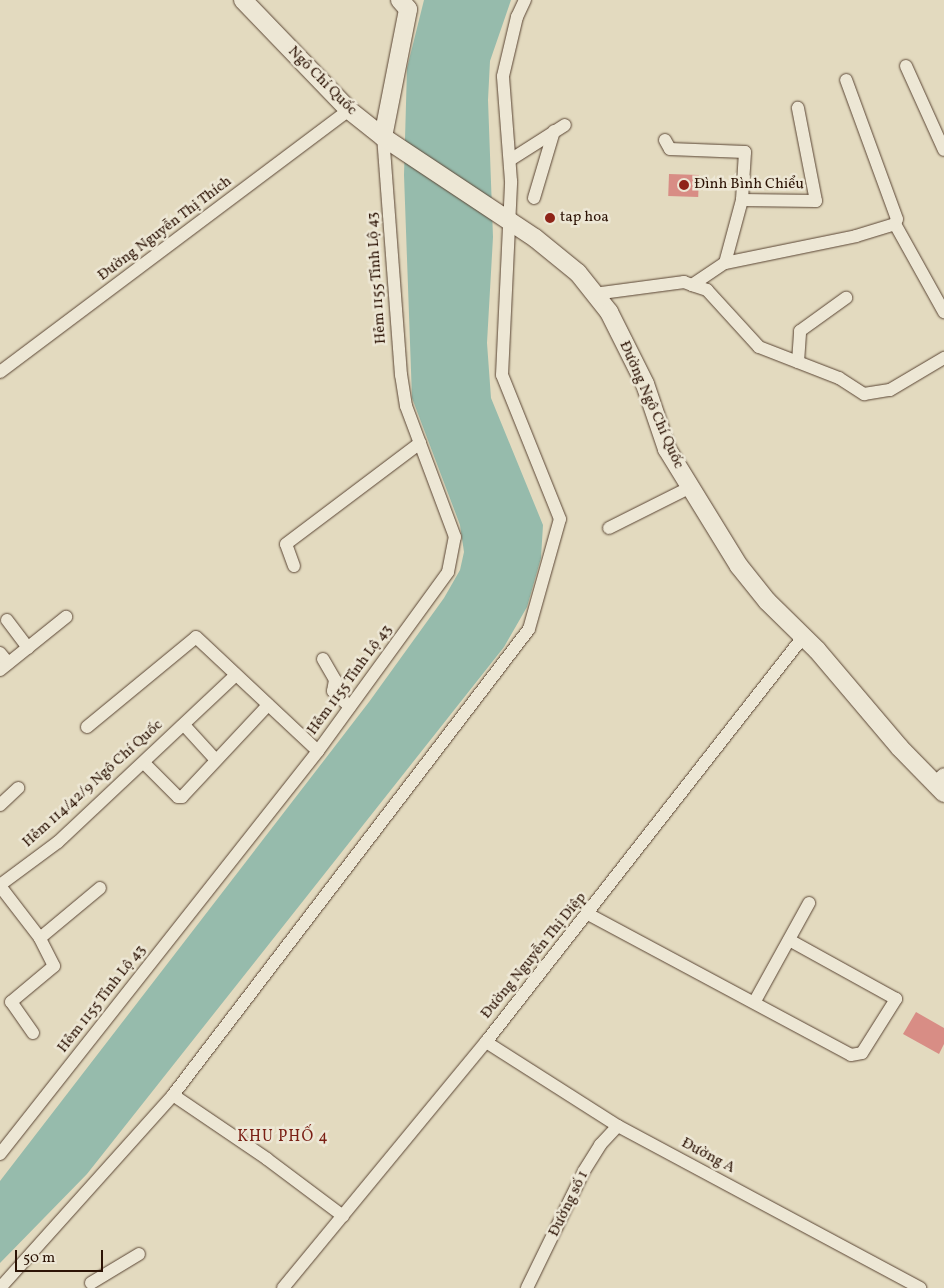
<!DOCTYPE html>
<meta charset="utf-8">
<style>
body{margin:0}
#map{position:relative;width:944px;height:1288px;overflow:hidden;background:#e3dabf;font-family:Vollkorn,serif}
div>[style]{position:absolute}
.water>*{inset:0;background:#96bbac}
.building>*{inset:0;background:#d88d85;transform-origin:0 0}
.roads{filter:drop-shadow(0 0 1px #5a4534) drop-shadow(0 0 1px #5a4534)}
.street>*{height:12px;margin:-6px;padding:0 6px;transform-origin:6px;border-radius:6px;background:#ede7d5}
.secondary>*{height:18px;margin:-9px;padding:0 9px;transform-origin:9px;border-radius:9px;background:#ede7d5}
.dots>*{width:14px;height:14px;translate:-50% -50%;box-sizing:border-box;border:2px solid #ede7d5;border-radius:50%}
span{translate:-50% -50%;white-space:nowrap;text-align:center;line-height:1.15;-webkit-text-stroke:5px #ede7d5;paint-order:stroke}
.street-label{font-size:15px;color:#2c1305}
.poi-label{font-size:15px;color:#2c1305}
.left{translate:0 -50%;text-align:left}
.neighbourhood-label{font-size:16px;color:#7a1f14;letter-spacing:1px}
.scale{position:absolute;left:15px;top:1250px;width:88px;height:22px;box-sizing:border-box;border:2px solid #2c1305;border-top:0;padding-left:6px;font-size:15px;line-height:18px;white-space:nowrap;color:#2c1305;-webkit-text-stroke:4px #ede7d5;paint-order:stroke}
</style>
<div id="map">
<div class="water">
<i style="clip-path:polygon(424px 0,511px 0,490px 61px,488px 100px,493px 237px,487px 343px,491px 398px,543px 525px,541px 558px,527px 607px,504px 647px,87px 1174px,0 1263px,0 1181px,369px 702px,444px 598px,460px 570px,464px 552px,460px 525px,412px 398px,404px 175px,407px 68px)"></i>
</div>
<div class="building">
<i style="left:669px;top:174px;width:30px;height:22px;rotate:2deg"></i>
<i style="clip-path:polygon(916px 1012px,944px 1028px,944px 1044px,939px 1054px,903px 1034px)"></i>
</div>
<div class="roads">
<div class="street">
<i style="left:906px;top:66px;width:92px;rotate:65.7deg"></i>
<i style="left:665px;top:140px;width:10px;rotate:61deg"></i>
<i style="left:670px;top:149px;width:75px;rotate:2.3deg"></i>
<i style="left:745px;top:152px;width:48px;rotate:93.6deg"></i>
<i style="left:742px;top:200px;width:65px;rotate:105.1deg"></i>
<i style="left:510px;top:160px;width:65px;rotate:-32.5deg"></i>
<i style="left:534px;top:198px;width:70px;rotate:-73.4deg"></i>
<i style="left:742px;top:200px;width:74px;rotate:0.8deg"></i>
<i style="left:816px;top:201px;width:95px;rotate:-101deg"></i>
<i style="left:895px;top:224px;width:101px;rotate:60.9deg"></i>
<i style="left:692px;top:285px;width:40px;rotate:-34deg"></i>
<i style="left:725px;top:263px;width:134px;rotate:-11.6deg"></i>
<i style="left:856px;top:236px;width:41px;rotate:-17.1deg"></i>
<i style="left:895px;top:224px;width:5px;rotate:-68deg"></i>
<i style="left:897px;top:219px;width:148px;rotate:-110.1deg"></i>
<i style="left:594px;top:294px;width:91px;rotate:-7.6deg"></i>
<i style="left:684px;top:282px;width:9px;rotate:21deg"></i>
<i style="left:692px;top:285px;width:16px;rotate:18deg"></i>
<i style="left:707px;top:290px;width:77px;rotate:47.6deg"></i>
<i style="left:759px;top:347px;width:86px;rotate:21.2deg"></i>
<i style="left:839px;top:378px;width:30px;rotate:33deg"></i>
<i style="left:864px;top:394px;width:26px;rotate:-9deg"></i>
<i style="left:890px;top:390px;width:63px;rotate:-30.7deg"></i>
<i style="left:798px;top:362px;width:31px;rotate:-86deg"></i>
<i style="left:800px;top:331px;width:57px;rotate:-35.7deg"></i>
<i style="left:0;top:372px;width:436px;rotate:-36.9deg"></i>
<i style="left:609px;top:528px;width:89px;rotate:-26.6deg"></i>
<i style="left:294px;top:566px;width:23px;rotate:-110deg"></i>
<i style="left:286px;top:544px;width:168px;rotate:-37deg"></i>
<i style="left:7px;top:620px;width:35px;rotate:53deg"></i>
<i style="left:0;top:653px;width:13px;rotate:51deg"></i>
<i style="left:323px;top:659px;width:24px;rotate:60deg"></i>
<i style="left:335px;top:680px;width:11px;rotate:100deg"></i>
<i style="left:333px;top:691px;width:23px;rotate:43deg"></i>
<i style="left:0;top:670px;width:85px;rotate:-38.8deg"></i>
<i style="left:184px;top:725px;width:47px;rotate:47.6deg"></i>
<i style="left:87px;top:727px;width:141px;rotate:-39.5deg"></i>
<i style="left:196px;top:637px;width:167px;rotate:43.1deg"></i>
<i style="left:144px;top:763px;width:48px;rotate:45deg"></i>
<i style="left:178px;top:797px;width:4px"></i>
<i style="left:182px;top:797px;width:126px;rotate:-46.9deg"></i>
<i style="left:934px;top:783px;width:13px;rotate:-42deg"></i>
<i style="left:0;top:805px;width:25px;rotate:-43deg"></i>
<i style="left:0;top:885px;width:72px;rotate:-36.6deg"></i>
<i style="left:58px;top:842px;width:244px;rotate:-43.2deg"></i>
<i style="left:0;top:886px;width:66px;rotate:52.4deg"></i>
<i style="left:40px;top:938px;width:78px;rotate:-39.8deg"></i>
<i style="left:588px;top:914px;width:298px;rotate:28.2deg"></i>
<i style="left:851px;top:1055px;width:11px;rotate:-10deg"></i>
<i style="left:862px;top:1053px;width:64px;rotate:-57.8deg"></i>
<i style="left:896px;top:999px;width:122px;rotate:-151.1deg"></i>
<i style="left:755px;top:1001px;width:112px;rotate:-61.1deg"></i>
<i style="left:33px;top:1033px;width:38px;rotate:-125deg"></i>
<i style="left:11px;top:1002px;width:56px;rotate:-39.9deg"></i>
<i style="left:54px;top:966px;width:31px;rotate:-117deg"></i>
<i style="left:486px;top:1042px;width:156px;rotate:32.5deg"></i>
<i style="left:618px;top:1126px;width:343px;rotate:28.2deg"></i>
<i style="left:173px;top:1095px;width:114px;rotate:34.2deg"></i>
<i style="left:267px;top:1159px;width:95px;rotate:36.9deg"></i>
<i style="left:0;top:1154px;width:513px;rotate:-51.72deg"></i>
<i style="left:318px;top:751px;width:221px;rotate:-54deg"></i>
<i style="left:448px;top:572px;width:36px;rotate:-79deg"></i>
<i style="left:455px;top:537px;width:140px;rotate:-110.5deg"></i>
<i style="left:406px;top:406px;width:31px;rotate:-99deg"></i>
<i style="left:401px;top:375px;width:239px;rotate:-94.3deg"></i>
<i style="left:91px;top:1283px;width:56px;rotate:-31.1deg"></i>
<i style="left:0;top:1288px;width:259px;rotate:-48.1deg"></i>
<i style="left:173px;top:1095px;width:586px;rotate:-52.62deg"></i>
<i style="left:529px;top:629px;width:114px;rotate:-74.3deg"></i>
<i style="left:560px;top:519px;width:155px;rotate:-111.9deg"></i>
<i style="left:502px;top:375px;width:194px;rotate:-87.3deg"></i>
<i style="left:511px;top:181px;width:105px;rotate:-94.4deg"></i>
<i style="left:503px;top:76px;width:61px;rotate:-76.7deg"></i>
<i style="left:517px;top:17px;width:19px;rotate:-65deg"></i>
<i style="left:283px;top:1288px;width:319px;rotate:-50.5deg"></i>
<i style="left:486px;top:1042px;width:514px;rotate:-51.95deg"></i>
<i style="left:527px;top:1288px;width:130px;rotate:-64deg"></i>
<i style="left:584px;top:1171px;width:31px;rotate:-58deg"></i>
<i style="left:600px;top:1145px;width:26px;rotate:-47deg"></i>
</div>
<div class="secondary">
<i style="left:243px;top:0;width:153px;rotate:46.1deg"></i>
<i style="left:349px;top:110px;width:43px;rotate:38.5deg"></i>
<i style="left:383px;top:137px;width:182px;rotate:33.6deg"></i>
<i style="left:535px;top:238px;width:55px;rotate:39.1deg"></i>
<i style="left:578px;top:273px;width:50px;rotate:51.5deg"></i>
<i style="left:609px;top:312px;width:80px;rotate:63.4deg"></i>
<i style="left:645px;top:384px;width:69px;rotate:71.3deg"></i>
<i style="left:667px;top:449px;width:137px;rotate:58.4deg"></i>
<i style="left:739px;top:566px;width:45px;rotate:51.3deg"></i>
<i style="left:767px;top:601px;width:70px;rotate:44.4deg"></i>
<i style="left:817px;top:650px;width:128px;rotate:49.7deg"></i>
<i style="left:900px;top:748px;width:63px;rotate:45.6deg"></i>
<i style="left:383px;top:137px;width:130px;rotate:-78.9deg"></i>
<i style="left:408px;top:9px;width:12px;rotate:-132deg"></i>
</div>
</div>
<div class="dots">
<i style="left:684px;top:185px;background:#8f2418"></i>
<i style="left:550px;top:218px;background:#8f2418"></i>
</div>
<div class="street-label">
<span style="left:322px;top:81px;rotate:45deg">Ngô Chí Quốc</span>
<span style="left:165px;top:229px;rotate:-37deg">Đường Nguyễn Thị Thích</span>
<span style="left:377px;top:278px;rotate:-94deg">Hẻm 1155 Tỉnh Lộ 43</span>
<span style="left:651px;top:405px;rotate:66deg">Đường Ngô Chí Quốc</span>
<span style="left:350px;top:680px;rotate:-54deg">Hẻm 1155 Tỉnh Lộ 43</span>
<span style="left:93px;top:784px;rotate:-42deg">Hẻm 114/42/9 Ngô Chí Quốc</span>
<span style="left:534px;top:956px;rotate:-51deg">Đường Nguyễn Thị Diệp</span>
<span style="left:102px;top:999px;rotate:-52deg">Hẻm 1155 Tỉnh Lộ 43</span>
<span style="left:708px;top:1156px;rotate:28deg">Đường A</span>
<span style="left:569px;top:1204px;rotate:-64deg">Đường số 1</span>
</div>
<div class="poi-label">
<span class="left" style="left:694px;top:185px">Đình Bình Chiểu</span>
<span class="left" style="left:560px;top:218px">tap hoa</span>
</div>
<div class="neighbourhood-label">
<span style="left:283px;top:1137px">KHU PHỐ 4</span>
</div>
<div class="scale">50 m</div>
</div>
